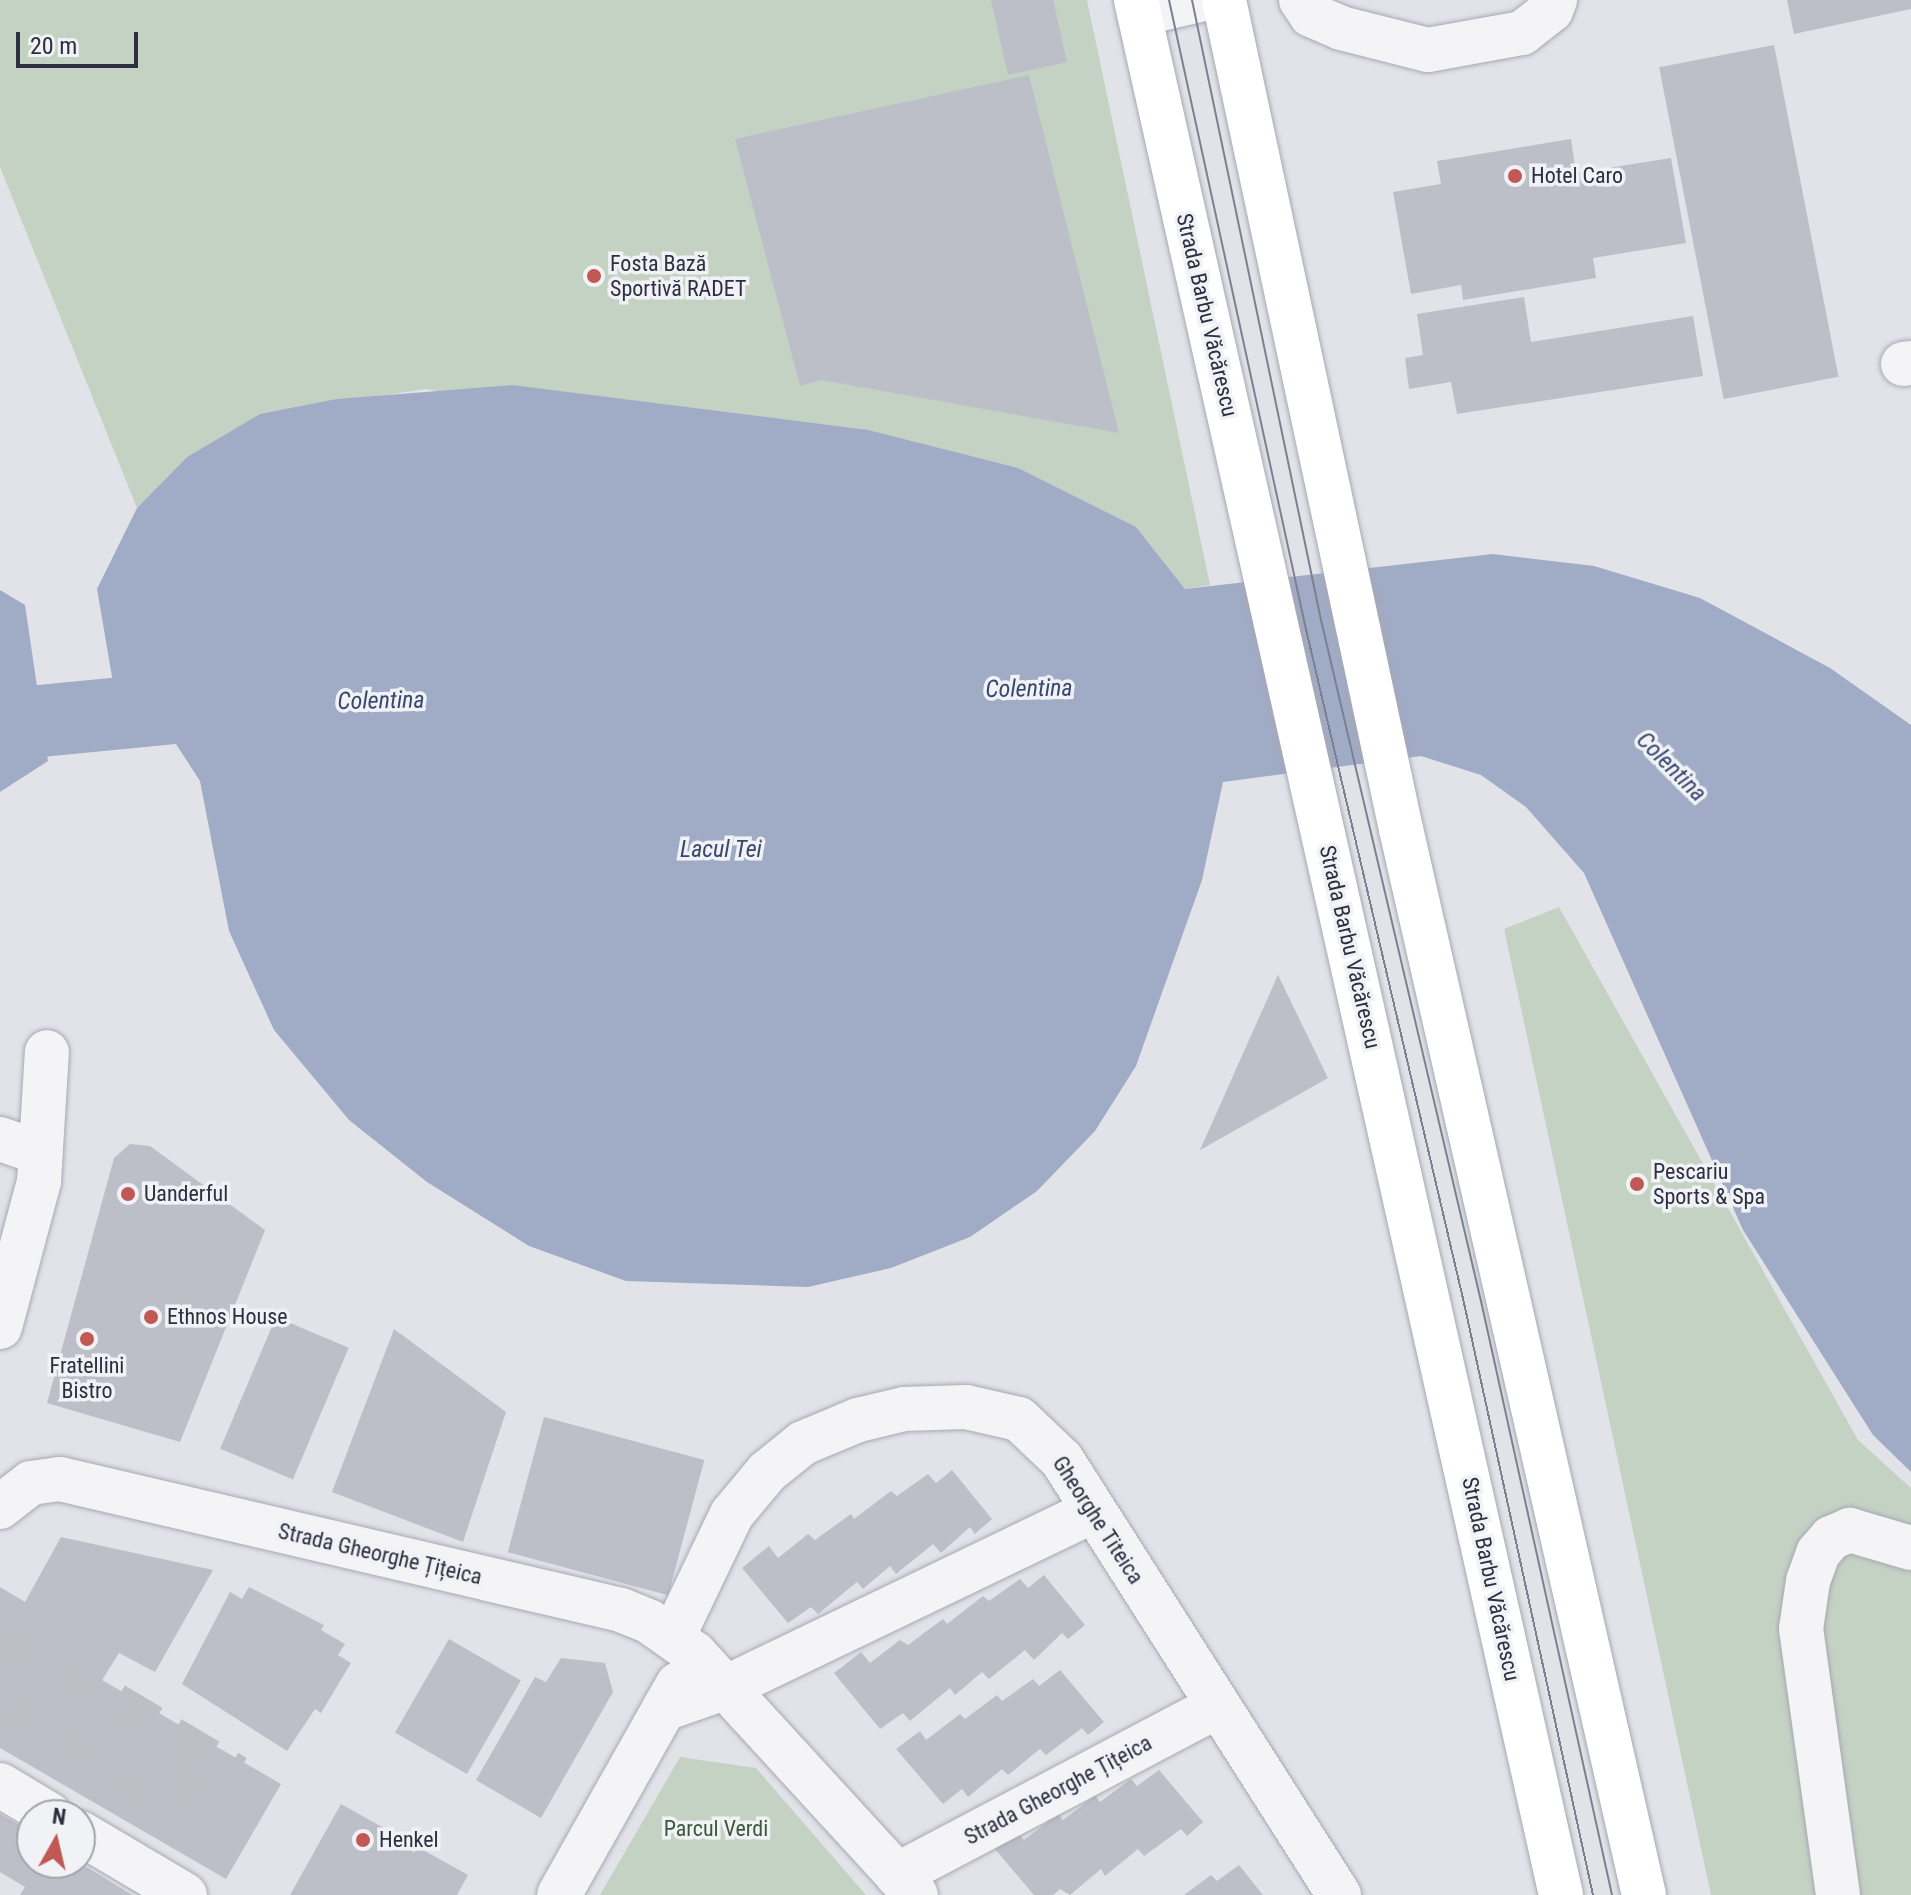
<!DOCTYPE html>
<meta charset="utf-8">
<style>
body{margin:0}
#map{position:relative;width:1911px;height:1895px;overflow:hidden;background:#e2e3e9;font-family:"Roboto Condensed",sans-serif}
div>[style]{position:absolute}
.green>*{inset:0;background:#c4d2c4}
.water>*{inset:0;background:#a0abc5}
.river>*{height:72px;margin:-36px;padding:0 36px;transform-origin:36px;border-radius:36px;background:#a0abc5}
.building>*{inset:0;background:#bcbec8;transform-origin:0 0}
.minor-tunnel>*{height:44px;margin-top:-22px;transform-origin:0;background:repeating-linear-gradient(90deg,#bdbfc7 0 44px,transparent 0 66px)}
.roads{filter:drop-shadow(0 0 2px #a7a9b3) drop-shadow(0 0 2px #a7a9b3)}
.minor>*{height:44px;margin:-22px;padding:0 22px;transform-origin:22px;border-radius:22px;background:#f4f4f7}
.major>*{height:44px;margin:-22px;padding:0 22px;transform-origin:22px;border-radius:22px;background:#fff}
.tram>*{height:2px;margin:-1px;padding:0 1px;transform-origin:1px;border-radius:1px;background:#7c8091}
.dots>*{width:22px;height:22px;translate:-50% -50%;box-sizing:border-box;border:4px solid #f1f2f6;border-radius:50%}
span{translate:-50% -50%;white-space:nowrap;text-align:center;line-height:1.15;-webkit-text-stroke:7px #f1f2f6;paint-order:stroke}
.poi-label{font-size:22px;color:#2b2f3f}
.left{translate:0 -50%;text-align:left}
.street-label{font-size:22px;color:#2b2f3f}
.park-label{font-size:22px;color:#3a593a}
.water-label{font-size:24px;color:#39476f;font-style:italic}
.north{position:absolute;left:16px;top:1799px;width:80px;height:80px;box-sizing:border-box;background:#f1f2f6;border:2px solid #a2a4ad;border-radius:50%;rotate:8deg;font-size:22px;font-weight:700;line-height:32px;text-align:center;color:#2b2f3f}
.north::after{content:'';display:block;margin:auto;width:28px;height:36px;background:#c15853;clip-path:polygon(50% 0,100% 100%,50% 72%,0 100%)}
.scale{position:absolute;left:16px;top:32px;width:122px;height:36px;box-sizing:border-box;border:4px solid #2b2f3f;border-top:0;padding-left:10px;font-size:24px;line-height:28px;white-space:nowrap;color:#2b2f3f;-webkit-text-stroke:6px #f1f2f6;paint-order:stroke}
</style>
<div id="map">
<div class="green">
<i style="clip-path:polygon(0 0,1087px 0,1210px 585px,1185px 589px,1136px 527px,426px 389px,260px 414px,187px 457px,137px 508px,0 167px)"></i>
<i style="clip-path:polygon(1559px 907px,1858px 1440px,1911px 1488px,1911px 1895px,1711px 1895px,1504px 929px)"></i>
<i style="clip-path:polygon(680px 1757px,756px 1768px,866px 1895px,600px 1895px)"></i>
</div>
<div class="water">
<i style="clip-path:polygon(512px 385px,868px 430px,1018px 468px,1136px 527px,1185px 589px,1493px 554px,1594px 566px,1700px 598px,1830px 668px,1911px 725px,1911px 1472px,1873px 1435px,1743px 1230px,1584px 873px,1526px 807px,1481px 775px,1421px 756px,1223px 782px,1202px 880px,1136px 1066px,1095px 1131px,1037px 1191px,970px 1237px,891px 1268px,808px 1287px,626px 1281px,529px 1246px,427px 1182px,349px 1120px,274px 1030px,229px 931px,200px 781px,174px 741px,124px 747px,97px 589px,137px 508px,187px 457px,260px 414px,337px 399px)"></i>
<i style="clip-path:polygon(0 590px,25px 605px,48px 761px,0 792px)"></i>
</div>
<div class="river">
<i style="left:0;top:725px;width:217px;rotate:-5.6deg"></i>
</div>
<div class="building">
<i style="clip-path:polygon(991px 0,1053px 0,1067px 62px,1008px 75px)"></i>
<i style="clip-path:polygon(1787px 0,1911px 0,1911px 9px,1794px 34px)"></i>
<i style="left:1774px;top:45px;width:338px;height:117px;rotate:79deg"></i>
<i style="clip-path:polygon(1029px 75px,1119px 433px,821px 380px,800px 386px,735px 139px)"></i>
<i style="clip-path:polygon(1571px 139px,1576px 173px,1671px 158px,1686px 243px,1593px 258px,1596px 278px,1463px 300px,1461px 285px,1411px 294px,1393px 192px,1441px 184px,1437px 161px)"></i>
<i style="clip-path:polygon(1524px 297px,1531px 342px,1693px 316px,1703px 376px,1457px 414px,1451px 382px,1409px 389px,1405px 358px,1423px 355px,1417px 314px)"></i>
<i style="clip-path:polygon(1278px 975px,1328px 1078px,1200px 1150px)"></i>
<i style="clip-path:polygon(130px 1144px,150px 1146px,265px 1230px,180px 1442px,47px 1403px,114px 1158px)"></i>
<i style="left:276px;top:1317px;width:79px;height:143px;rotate:23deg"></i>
<i style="clip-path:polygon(394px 1329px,506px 1412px,463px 1542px,332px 1492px)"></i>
<i style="left:544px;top:1417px;width:166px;height:140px;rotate:15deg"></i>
<i style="clip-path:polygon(952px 1470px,992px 1519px,975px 1534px,970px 1527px,941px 1553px,933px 1544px,896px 1574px,890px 1566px,863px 1589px,857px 1582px,818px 1614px,811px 1607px,788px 1623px,742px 1568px,769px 1546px,778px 1558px,808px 1534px,815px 1540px,851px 1514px,854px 1519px,891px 1491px,897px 1496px,928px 1474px,936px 1483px)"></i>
<i style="clip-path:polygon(61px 1537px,213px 1570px,155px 1672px,119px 1653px,102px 1680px,281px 1784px,226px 1879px,0 1748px,0 1587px,25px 1602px)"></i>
<i style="clip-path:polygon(1044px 1575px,1085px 1625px,1068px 1639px,1062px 1633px,1034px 1660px,1025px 1650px,989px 1679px,982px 1672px,955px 1695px,950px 1688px,910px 1721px,903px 1713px,880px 1729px,834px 1673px,861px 1652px,870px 1663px,900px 1640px,908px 1645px,943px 1619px,947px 1624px,983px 1596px,989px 1601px,1020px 1579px,1028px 1588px)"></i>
<i style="clip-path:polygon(249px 1587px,324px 1625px,321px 1630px,345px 1644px,338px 1655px,351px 1663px,321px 1713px,315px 1709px,287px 1751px,182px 1684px,230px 1592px,242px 1599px)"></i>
<i style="left:449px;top:1639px;width:83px;height:108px;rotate:30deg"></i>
<i style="clip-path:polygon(561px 1658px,605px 1663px,613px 1692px,541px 1818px,476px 1780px,535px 1677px,546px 1682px)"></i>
<i style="clip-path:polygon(1060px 1670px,1104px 1722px,1088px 1735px,1082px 1728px,1046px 1755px,1040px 1749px,1008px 1775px,1002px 1769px,968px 1797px,962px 1789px,943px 1804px,896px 1749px,920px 1731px,926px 1740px,960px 1714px,965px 1719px,997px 1695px,1002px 1701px,1033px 1679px,1039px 1686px)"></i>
<i style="clip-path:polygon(1159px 1770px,1203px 1822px,1187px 1836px,1181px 1829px,1144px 1856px,1138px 1849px,1105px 1876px,1101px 1869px,1070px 1895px,1060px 1889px,1053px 1895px,1034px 1895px,995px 1849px,1018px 1832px,1024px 1840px,1058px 1814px,1063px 1820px,1095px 1796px,1100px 1802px,1131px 1779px,1137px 1786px)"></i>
<i style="clip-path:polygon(341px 1804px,468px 1875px,457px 1895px,290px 1895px)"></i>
<i style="clip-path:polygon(0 1814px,32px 1833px,32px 1863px,80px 1863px,132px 1895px,20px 1895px,25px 1887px,0 1872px)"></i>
<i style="clip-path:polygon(1239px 1865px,1263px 1895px,1184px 1895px,1211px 1875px,1217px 1881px)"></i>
</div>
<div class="minor-tunnel">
<i style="left:0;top:1637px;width:274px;rotate:30.7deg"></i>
<i style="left:0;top:1706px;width:204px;rotate:30.3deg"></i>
<i style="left:176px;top:1809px;width:57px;rotate:-58.5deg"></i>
</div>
<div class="roads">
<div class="minor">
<i style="left:1301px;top:0;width:18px;rotate:56deg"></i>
<i style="left:1311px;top:15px;width:33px;rotate:23deg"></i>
<i style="left:1341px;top:28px;width:90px;rotate:14.2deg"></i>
<i style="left:1428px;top:50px;width:96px;rotate:-10.3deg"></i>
<i style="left:1522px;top:33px;width:37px;rotate:-38deg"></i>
<i style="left:1551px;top:10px;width:11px;rotate:-68deg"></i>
<i style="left:1139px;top:14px;width:62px;rotate:-13.1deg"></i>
<i style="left:1903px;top:364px;width:8px;rotate:-7deg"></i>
<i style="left:0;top:1139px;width:43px;rotate:18.9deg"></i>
<i style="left:0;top:1327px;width:151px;rotate:-75deg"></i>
<i style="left:39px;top:1181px;width:129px;rotate:-86.5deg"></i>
<i style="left:0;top:1507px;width:39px;rotate:-38deg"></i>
<i style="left:31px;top:1483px;width:29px;rotate:-8deg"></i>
<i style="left:60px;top:1479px;width:576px;rotate:13.14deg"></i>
<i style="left:621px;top:1610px;width:31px;rotate:22deg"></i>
<i style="left:650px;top:1622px;width:55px;rotate:35.4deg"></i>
<i style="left:695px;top:1654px;width:327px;rotate:47.5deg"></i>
<i style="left:673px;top:1637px;width:136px;rotate:-64.4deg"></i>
<i style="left:732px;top:1514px;width:55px;rotate:-50.2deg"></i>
<i style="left:767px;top:1472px;width:46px;rotate:-38.9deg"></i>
<i style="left:803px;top:1443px;width:60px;rotate:-22.7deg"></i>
<i style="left:858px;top:1420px;width:47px;rotate:-13.4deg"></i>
<i style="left:904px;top:1409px;width:62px;rotate:-1.8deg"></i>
<i style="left:966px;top:1407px;width:54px;rotate:12.8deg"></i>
<i style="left:1019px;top:1419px;width:59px;rotate:43.6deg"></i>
<i style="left:1062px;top:1460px;width:516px;rotate:57.51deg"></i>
<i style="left:664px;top:1709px;width:67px;rotate:-19.2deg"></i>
<i style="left:727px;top:1687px;width:405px;rotate:-25.7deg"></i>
<i style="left:0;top:1785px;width:58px;rotate:31deg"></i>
<i style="left:80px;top:1833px;width:122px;rotate:30.6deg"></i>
<i style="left:897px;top:1875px;width:363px;rotate:-27.8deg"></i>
<i style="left:559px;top:1895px;width:242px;rotate:-60.6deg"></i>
<i style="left:1838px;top:1895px;width:269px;rotate:-97.9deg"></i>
<i style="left:1801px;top:1629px;width:49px;rotate:-81.7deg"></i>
<i style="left:1808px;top:1581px;width:30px;rotate:-70deg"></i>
<i style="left:1818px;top:1553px;width:20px;rotate:-49deg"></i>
<i style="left:1831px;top:1538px;width:21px;rotate:-23deg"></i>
<i style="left:1850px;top:1530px;width:64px;rotate:16.4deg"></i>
</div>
<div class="major">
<i style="left:1136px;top:0;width:1942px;rotate:77.36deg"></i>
<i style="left:1224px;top:0;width:848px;rotate:77.95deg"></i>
<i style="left:1401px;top:829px;width:1093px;rotate:77.16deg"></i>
</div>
</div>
<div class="tram">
<i style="left:1169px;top:0;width:640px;rotate:77.72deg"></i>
<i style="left:1305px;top:625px;width:696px;rotate:76.8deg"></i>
<i style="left:1464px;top:1303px;width:606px;rotate:77.71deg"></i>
<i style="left:1192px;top:0;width:633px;rotate:78.25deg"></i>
<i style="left:1321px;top:620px;width:700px;rotate:76.78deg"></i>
<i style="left:1481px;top:1301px;width:608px;rotate:77.56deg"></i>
</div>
<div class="dots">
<i style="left:1515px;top:176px;background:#c15853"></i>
<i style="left:594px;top:276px;background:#c15853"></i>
<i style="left:1637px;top:1184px;background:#c15853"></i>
<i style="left:128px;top:1194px;background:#c15853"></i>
<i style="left:151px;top:1317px;background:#c15853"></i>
<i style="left:87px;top:1339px;background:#c15853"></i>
<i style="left:363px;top:1840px;background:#c15853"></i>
</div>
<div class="poi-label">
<span class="left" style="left:1531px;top:176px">Hotel Caro</span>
<span class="left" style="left:610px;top:276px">Fosta Bază<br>Sportivă RADET</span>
<span class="left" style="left:1653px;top:1184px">Pescariu<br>Sports &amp; Spa</span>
<span class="left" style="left:144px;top:1194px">Uanderful</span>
<span class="left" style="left:167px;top:1317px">Ethnos House</span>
<span style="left:87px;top:1378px">Fratellini<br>Bistro</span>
<span class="left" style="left:379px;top:1840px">Henkel</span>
</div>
<div class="street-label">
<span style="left:1207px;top:315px;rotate:77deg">Strada Barbu Văcărescu</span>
<span style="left:1350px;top:947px;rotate:77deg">Strada Barbu Văcărescu</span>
<span style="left:1098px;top:1520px;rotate:57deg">Gheorghe Titeica</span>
<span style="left:380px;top:1554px;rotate:13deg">Strada Gheorghe Țițeica</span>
<span style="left:1491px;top:1579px;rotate:78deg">Strada Barbu Văcărescu</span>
<span style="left:1058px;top:1790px;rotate:-28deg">Strada Gheorghe Țițeica</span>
</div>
<div class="park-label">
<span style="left:716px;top:1829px">Parcul Verdi</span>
</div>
<div class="water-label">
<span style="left:1029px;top:689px;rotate:-1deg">Colentina</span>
<span style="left:381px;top:701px;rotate:-1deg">Colentina</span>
<span style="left:1671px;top:767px;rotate:45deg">Colentina</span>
<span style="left:721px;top:850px">Lacul Tei</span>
</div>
<div class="north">N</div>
<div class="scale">20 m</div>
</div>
